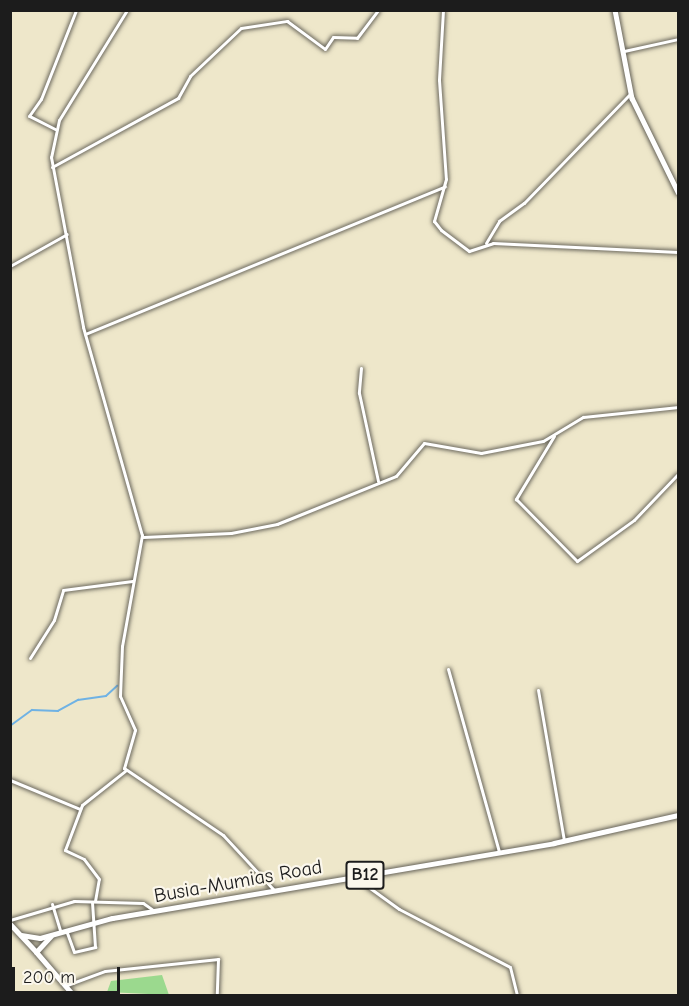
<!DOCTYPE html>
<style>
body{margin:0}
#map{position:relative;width:689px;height:1006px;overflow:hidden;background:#eee7ca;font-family:"Comic Neue",sans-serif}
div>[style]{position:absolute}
.green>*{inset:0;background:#9bd98e}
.stream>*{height:1.5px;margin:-0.75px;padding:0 0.75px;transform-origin:0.75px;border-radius:0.75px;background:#6fb2e4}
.roads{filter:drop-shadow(0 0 2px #666359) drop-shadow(0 0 2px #666359)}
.minor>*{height:3px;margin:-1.5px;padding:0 1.5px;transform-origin:1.5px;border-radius:1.5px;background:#fff}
.tertiary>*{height:4.5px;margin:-2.25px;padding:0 2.25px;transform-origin:2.25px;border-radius:2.25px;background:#fff}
.primary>*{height:5px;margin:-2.5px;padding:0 2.5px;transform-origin:2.5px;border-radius:2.5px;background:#fff}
.trunk>*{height:5px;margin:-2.5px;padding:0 2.5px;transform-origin:2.5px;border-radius:2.5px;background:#fff}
span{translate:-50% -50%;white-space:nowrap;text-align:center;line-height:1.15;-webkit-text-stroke:4.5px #fbf7ec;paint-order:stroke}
.shield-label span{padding:2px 4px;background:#fbf7ec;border:2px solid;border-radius:4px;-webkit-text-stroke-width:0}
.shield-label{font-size:18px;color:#1c1c1c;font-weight:700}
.street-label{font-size:20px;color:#1c1c1c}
.frame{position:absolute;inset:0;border:12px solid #1c1c1c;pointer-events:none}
.scale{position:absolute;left:12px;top:967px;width:108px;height:27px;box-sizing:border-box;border:3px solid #1c1c1c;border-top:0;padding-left:8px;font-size:18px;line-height:21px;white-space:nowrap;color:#1c1c1c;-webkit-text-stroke:4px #fbf7ec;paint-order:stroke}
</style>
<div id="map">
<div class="green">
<i style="clip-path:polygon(162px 975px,169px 995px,107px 992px,111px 981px)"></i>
</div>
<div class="stream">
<i style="left:10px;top:726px;width:27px;rotate:-36deg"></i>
<i style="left:32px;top:710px;width:26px;rotate:2deg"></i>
<i style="left:58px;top:711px;width:23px;rotate:-29deg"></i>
<i style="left:78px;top:700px;width:28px;rotate:-8deg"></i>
<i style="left:106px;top:696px;width:15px;rotate:-42deg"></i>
</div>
<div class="roads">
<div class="minor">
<i style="left:127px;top:10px;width:129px;rotate:121.7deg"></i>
<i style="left:59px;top:120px;width:38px;rotate:102deg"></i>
<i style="left:51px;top:157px;width:173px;rotate:79.3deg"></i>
<i style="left:83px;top:327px;width:216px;rotate:74.2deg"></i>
<i style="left:142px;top:535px;width:113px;rotate:100.2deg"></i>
<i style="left:122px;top:646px;width:50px;rotate:92.3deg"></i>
<i style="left:120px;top:696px;width:37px;rotate:66deg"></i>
<i style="left:135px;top:730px;width:40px;rotate:106deg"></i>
<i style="left:124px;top:768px;width:120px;rotate:34.1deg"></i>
<i style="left:223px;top:835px;width:75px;rotate:47.2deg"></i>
<i style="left:443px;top:10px;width:70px;rotate:93.3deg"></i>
<i style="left:439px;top:80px;width:99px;rotate:86deg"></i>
<i style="left:446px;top:179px;width:44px;rotate:105.9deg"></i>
<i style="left:434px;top:221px;width:11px;rotate:52deg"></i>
<i style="left:441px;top:230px;width:35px;rotate:37deg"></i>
<i style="left:469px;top:251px;width:25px;rotate:-18deg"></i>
<i style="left:493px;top:243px;width:185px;rotate:2.8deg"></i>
<i style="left:624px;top:51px;width:55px;rotate:-12.5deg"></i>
<i style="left:55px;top:129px;width:29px;rotate:-153deg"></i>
<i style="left:29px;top:116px;width:21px;rotate:-55deg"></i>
<i style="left:41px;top:99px;width:96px;rotate:-68.5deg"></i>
<i style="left:52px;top:167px;width:144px;rotate:-28.7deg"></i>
<i style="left:178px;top:98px;width:25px;rotate:-61deg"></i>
<i style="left:190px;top:76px;width:70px;rotate:-43.3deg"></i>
<i style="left:241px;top:28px;width:47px;rotate:-8.7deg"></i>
<i style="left:287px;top:21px;width:47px;rotate:36.4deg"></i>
<i style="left:325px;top:49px;width:14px;rotate:-56deg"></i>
<i style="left:333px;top:37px;width:24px;rotate:2deg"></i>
<i style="left:357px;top:38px;width:35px;rotate:-53deg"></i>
<i style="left:486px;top:243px;width:26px;rotate:-59deg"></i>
<i style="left:499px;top:221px;width:31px;rotate:-36deg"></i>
<i style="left:524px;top:203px;width:153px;rotate:-45.8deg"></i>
<i style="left:10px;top:266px;width:65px;rotate:-29.3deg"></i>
<i style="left:85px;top:334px;width:389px;rotate:-22.3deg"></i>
<i style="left:361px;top:368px;width:25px;rotate:95deg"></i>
<i style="left:359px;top:393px;width:90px;rotate:77.8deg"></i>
<i style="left:554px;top:436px;width:74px;rotate:121.1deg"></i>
<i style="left:516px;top:499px;width:87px;rotate:45.5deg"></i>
<i style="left:577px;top:561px;width:70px;rotate:-35.7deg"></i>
<i style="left:634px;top:520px;width:64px;rotate:-46.3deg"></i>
<i style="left:143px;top:537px;width:88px;rotate:-2.6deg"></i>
<i style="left:231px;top:533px;width:47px;rotate:-11.1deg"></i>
<i style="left:277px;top:524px;width:128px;rotate:-22deg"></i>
<i style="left:396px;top:476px;width:43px;rotate:-49.7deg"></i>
<i style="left:424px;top:443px;width:58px;rotate:10deg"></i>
<i style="left:481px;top:453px;width:63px;rotate:-11deg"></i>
<i style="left:543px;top:441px;width:47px;rotate:-31deg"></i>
<i style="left:583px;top:417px;width:96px;rotate:-6deg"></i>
<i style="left:30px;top:658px;width:45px;rotate:-57.7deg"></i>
<i style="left:54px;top:620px;width:31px;rotate:-73deg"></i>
<i style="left:63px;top:590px;width:70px;rotate:-7.4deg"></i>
<i style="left:448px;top:669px;width:190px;rotate:74.4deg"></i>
<i style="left:538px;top:690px;width:153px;rotate:80.2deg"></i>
<i style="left:10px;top:780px;width:76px;rotate:22.5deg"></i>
<i style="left:356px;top:878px;width:53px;rotate:35.8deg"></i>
<i style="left:399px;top:909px;width:125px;rotate:27.6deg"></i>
<i style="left:510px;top:967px;width:30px;rotate:76deg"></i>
<i style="left:95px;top:901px;width:22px;rotate:-80deg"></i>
<i style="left:99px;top:879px;width:25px;rotate:-127deg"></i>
<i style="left:84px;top:859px;width:21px;rotate:-155deg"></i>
<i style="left:65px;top:850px;width:48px;rotate:-69.3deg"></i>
<i style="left:82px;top:805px;width:55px;rotate:-38.3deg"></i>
<i style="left:52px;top:904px;width:28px;rotate:73deg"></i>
<i style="left:10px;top:920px;width:67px;rotate:-16.5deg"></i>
<i style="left:74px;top:901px;width:69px;rotate:1.7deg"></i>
<i style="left:143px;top:903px;width:12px;rotate:35deg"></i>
<i style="left:66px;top:930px;width:23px;rotate:70deg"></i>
<i style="left:74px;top:952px;width:22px;rotate:-13deg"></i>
<i style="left:95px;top:947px;width:45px;rotate:-93.8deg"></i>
<i style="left:67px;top:985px;width:40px;rotate:-20.2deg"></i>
<i style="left:105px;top:971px;width:114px;rotate:-6.1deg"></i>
<i style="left:218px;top:959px;width:37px;rotate:92deg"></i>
</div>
<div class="tertiary">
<i style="left:615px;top:10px;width:90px;rotate:79.1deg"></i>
<i style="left:632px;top:98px;width:105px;rotate:63.9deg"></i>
</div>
<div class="primary">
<i style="left:36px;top:952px;width:58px;rotate:49.2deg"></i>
</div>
<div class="trunk">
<i style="left:10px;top:924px;width:38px;rotate:47deg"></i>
<i style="left:36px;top:952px;width:22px;rotate:-47deg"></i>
<i style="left:21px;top:935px;width:19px;rotate:9deg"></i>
<i style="left:40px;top:938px;width:75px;rotate:-15.5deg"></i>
<i style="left:112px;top:918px;width:448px;rotate:-9.6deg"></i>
<i style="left:554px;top:843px;width:127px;rotate:-12.7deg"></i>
</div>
</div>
<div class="shield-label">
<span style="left:365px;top:875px">B12</span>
</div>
<div class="street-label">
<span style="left:238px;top:881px;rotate:-10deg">Busia-Mumias Road</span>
</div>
<div class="frame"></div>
<div class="scale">200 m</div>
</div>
